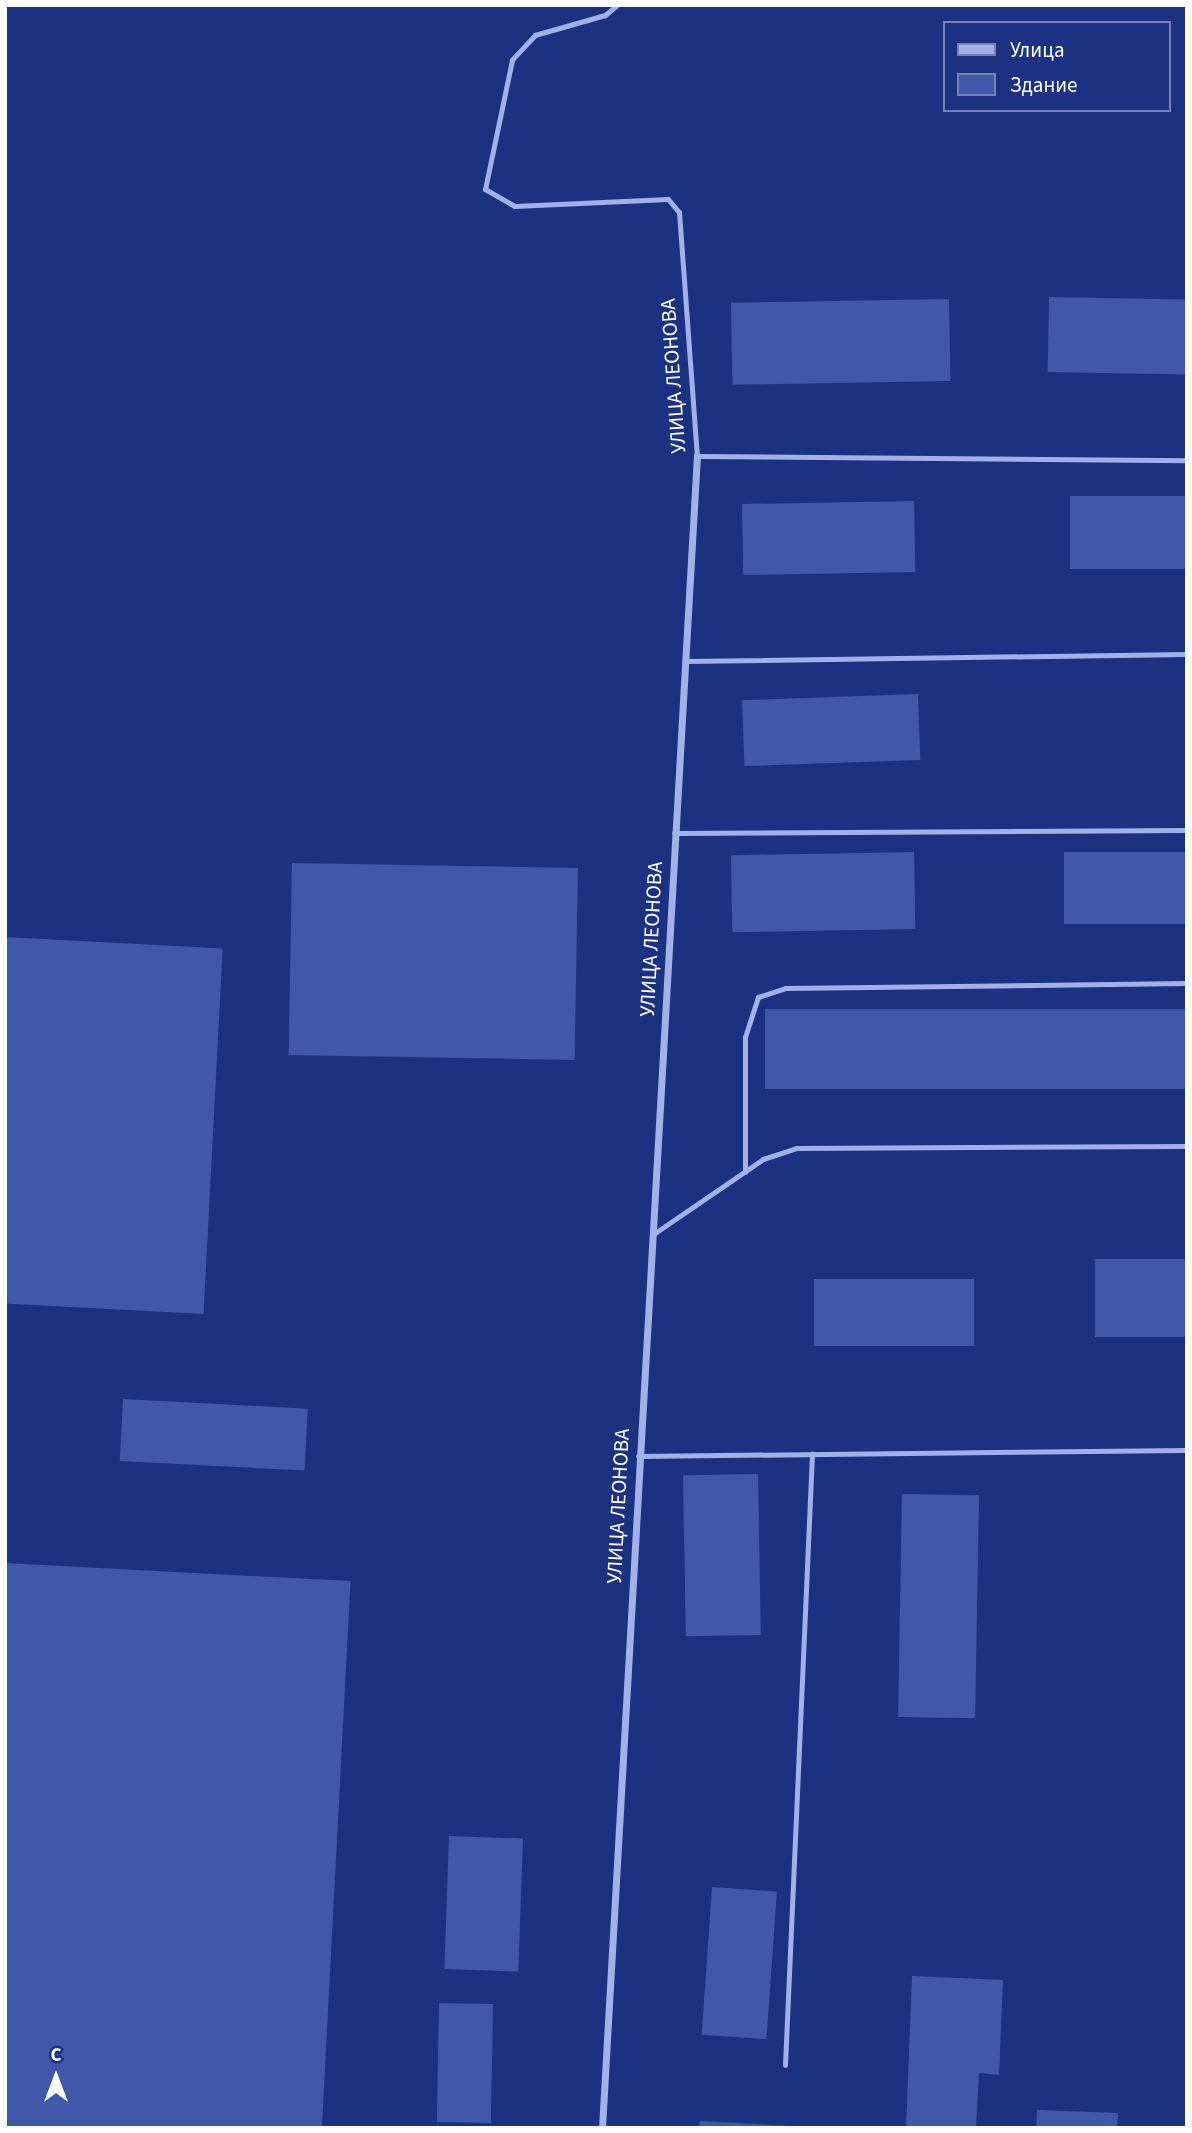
<!DOCTYPE html>
<meta charset="utf-8">
<style>
body{margin:0}
#map{position:relative;width:1192px;height:2133px;overflow:hidden;background:#1d3182;font-family:"Source Sans 3",sans-serif}
div>[style]{position:absolute}
.building>*{inset:0;background:#4157a9;transform-origin:0 0}
.service>*{height:5px;margin:-2.5px;padding:0 2.5px;transform-origin:2.5px;border-radius:2.5px;background:#a2b1e9}
.minor>*{height:7px;margin:-3.5px;padding:0 3.5px;transform-origin:3.5px;border-radius:3.5px;background:#a2b1e9}
span{translate:-50% -50%;white-space:nowrap;text-align:center;line-height:1.15;-webkit-text-stroke:5px #1d3182;paint-order:stroke}
.street-label{font-size:21px;color:#fff}
.frame{position:absolute;inset:0;border:7px solid #fff;pointer-events:none}
.legend{position:absolute;left:943px;top:21px;width:228px;height:91px;box-sizing:border-box;background:#1d3182;border:2px solid #7783b4;margin:0;padding:9px 12px;list-style:none;font-size:21px;color:#fff}
.legend li{display:flex;align-items:center;gap:14px;height:35px}
.legend b{width:35px;border:2px solid #7783b4}
.north{position:absolute;left:21px;top:2042px;width:70px;height:70px;-webkit-text-stroke:5px #1d3182;paint-order:stroke;rotate:0deg;font-size:19px;font-weight:700;line-height:28px;text-align:center;color:#fff}
.north::after{content:'';display:block;margin:auto;width:24px;height:32px;background:#fff;clip-path:polygon(50% 0,100% 100%,50% 72%,0 100%)}
</style>
<div id="map">
<div class="building">
<i style="left:1049px;top:297px;width:138px;height:75px;rotate:1deg"></i>
<i style="left:949px;top:299px;width:82px;height:218px;rotate:89deg"></i>
<i style="left:1187px;top:496px;width:73px;height:117px;rotate:90deg"></i>
<i style="left:914px;top:501px;width:71px;height:172px;rotate:89deg"></i>
<i style="left:918px;top:694px;width:66px;height:176px;rotate:88deg"></i>
<i style="left:914px;top:852px;width:77px;height:183px;rotate:89deg"></i>
<i style="left:1187px;top:852px;width:72px;height:123px;rotate:90deg"></i>
<i style="left:292px;top:863px;width:286px;height:192px;rotate:1deg"></i>
<i style="left:5px;top:937px;width:218px;height:366px;rotate:3deg"></i>
<i style="left:1187px;top:1009px;width:80px;height:422px;rotate:90deg"></i>
<i style="left:1187px;top:1259px;width:78px;height:92px;rotate:90deg"></i>
<i style="left:814px;top:1279px;width:160px;height:67px"></i>
<i style="left:123px;top:1399px;width:185px;height:62px;rotate:3deg"></i>
<i style="left:758px;top:1474px;width:161px;height:75px;rotate:89deg"></i>
<i style="left:902px;top:1494px;width:77px;height:223px;rotate:1deg"></i>
<i style="left:5px;top:1563px;width:346px;height:565px;rotate:3deg"></i>
<i style="left:449px;top:1836px;width:74px;height:133px;rotate:2deg"></i>
<i style="left:712px;top:1887px;width:65px;height:148px;rotate:4deg"></i>
<i style="clip-path:polygon(912px 1976px,1003px 1980px,999px 2075px,979px 2073px,976px 2128px,906px 2128px)"></i>
<i style="left:439px;top:2003px;width:54px;height:119px;rotate:1deg"></i>
<i style="clip-path:polygon(1037px 2110px,1118px 2113px,1117px 2128px,1036px 2128px)"></i>
<i style="clip-path:polygon(700px 2121px,792px 2126px,792px 2128px,699px 2128px)"></i>
</div>
<div class="service">
<i style="left:617px;top:5px;width:16px;rotate:140deg"></i>
<i style="left:605px;top:15px;width:73px;rotate:164.1deg"></i>
<i style="left:535px;top:35px;width:34px;rotate:133deg"></i>
<i style="left:512px;top:60px;width:132px;rotate:101.8deg"></i>
<i style="left:485px;top:189px;width:34px;rotate:30deg"></i>
<i style="left:515px;top:206px;width:153px;rotate:-2.6deg"></i>
<i style="left:668px;top:199px;width:17px;rotate:50deg"></i>
<i style="left:679px;top:212px;width:245px;rotate:85.8deg"></i>
<i style="left:697px;top:456px;width:490px;rotate:0.5deg"></i>
<i style="left:685px;top:661px;width:502px;rotate:-0.8deg"></i>
<i style="left:674px;top:833px;width:513px;rotate:-0.34deg"></i>
<i style="left:745px;top:1172px;width:135px;rotate:-90deg"></i>
<i style="left:745px;top:1037px;width:42px;rotate:-72deg"></i>
<i style="left:758px;top:997px;width:28px;rotate:-18deg"></i>
<i style="left:785px;top:988px;width:402px;rotate:-0.7deg"></i>
<i style="left:652px;top:1235px;width:135px;rotate:-34.4deg"></i>
<i style="left:763px;top:1159px;width:35px;rotate:-18deg"></i>
<i style="left:796px;top:1148px;width:391px;rotate:-0.3deg"></i>
<i style="left:638px;top:1456px;width:549px;rotate:-0.63deg"></i>
<i style="left:785px;top:2065px;width:612px;rotate:-87.47deg"></i>
</div>
<div class="minor">
<i style="left:602px;top:2128px;width:1675px;rotate:-86.75deg"></i>
</div>
<div class="street-label">
<span style="left:673px;top:376px;rotate:-94deg">УЛИЦА ЛЕОНОВА</span>
<span style="left:651px;top:939px;rotate:-87deg">УЛИЦА ЛЕОНОВА</span>
<span style="left:618px;top:1506px;rotate:-87deg">УЛИЦА ЛЕОНОВА</span>
</div>
<div class="frame"></div>
<ul class="legend">
<li><b style="height:9px;background:#a2b1e9"></b>Улица</li>
<li><b style="height:19px;background:#4157a9"></b>Здание</li>
</ul>
<div class="north">С</div>
</div>
